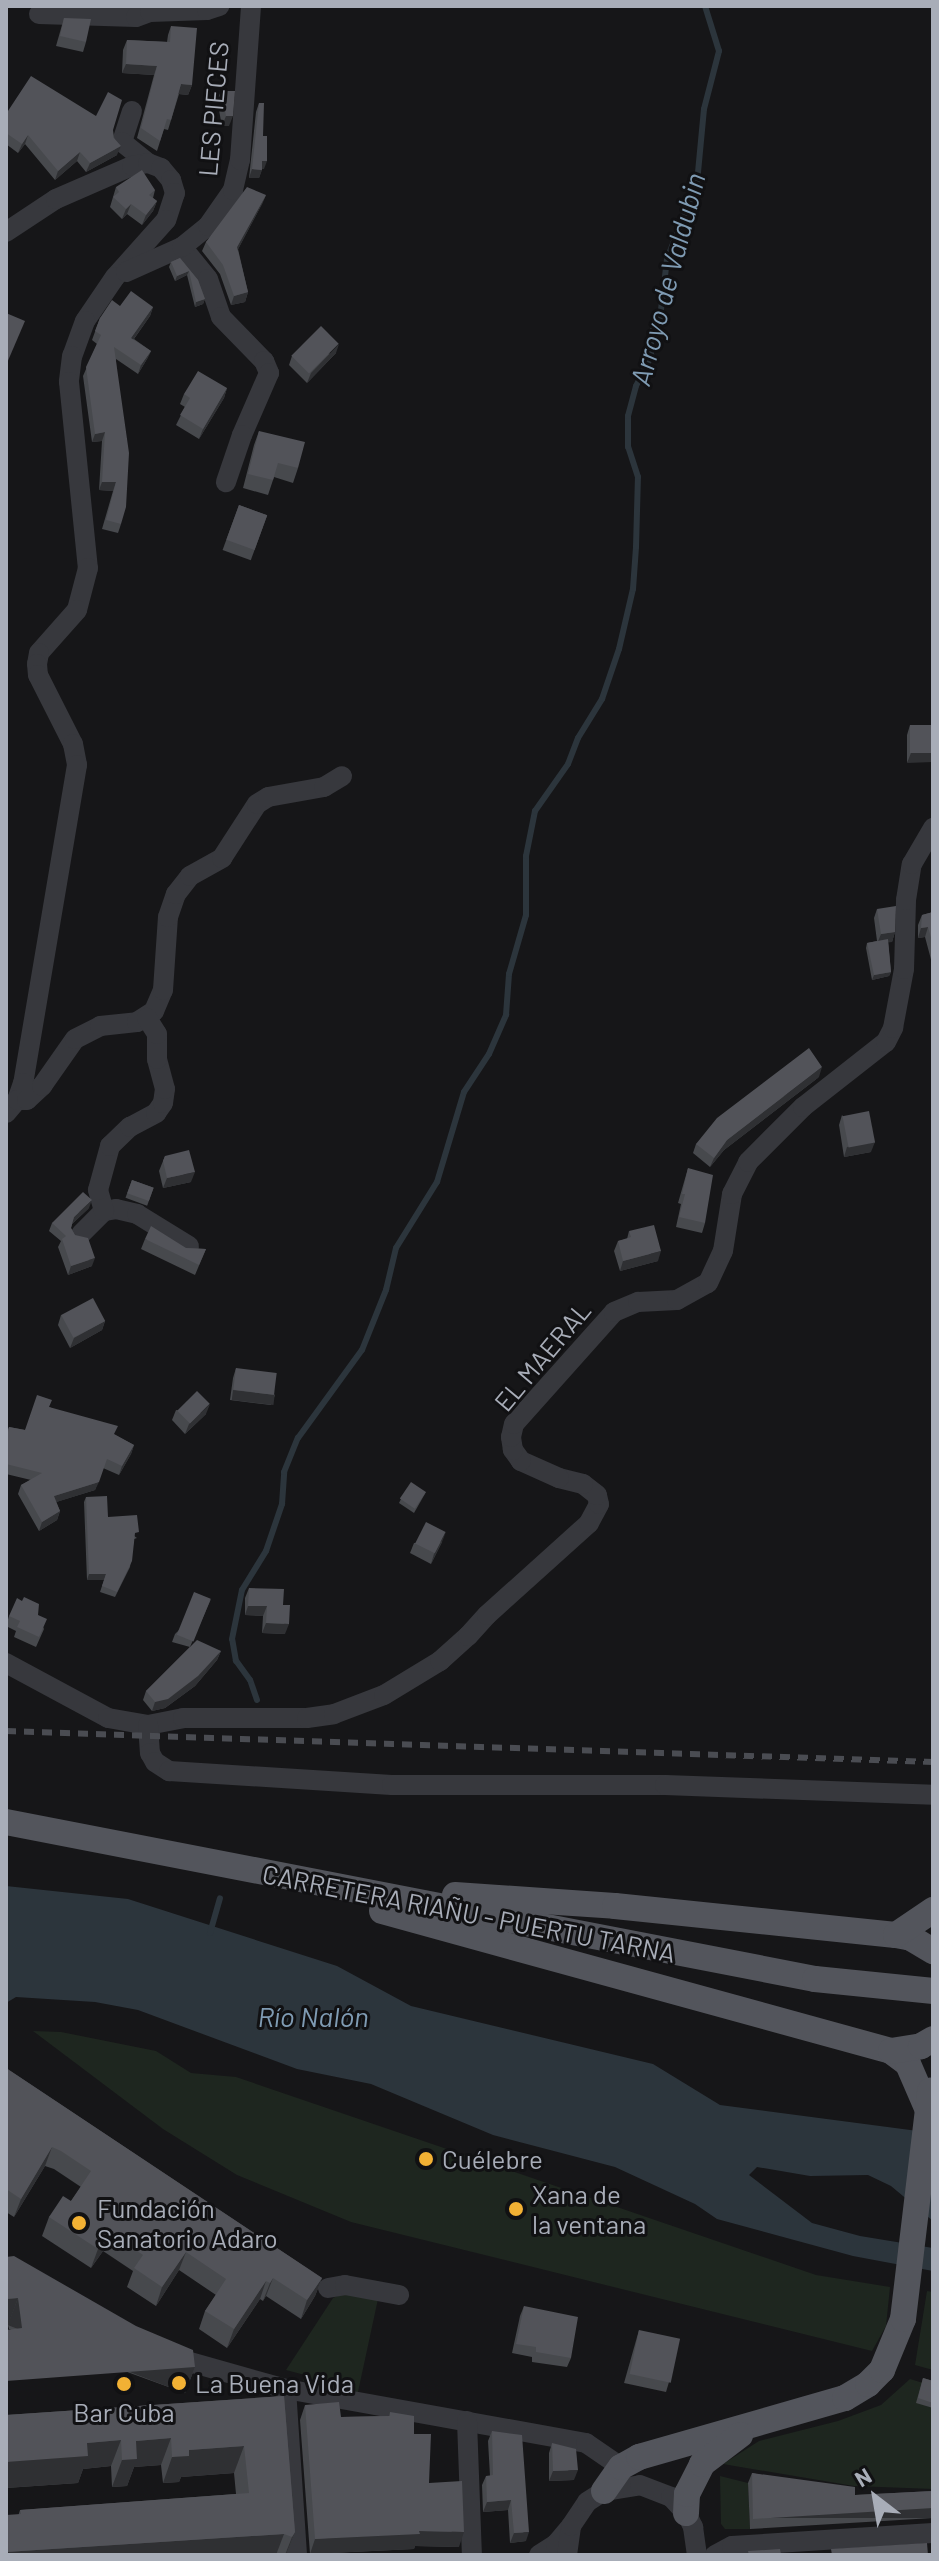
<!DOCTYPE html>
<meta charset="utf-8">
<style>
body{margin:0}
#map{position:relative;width:939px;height:2561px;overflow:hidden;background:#161618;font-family:Barlow,sans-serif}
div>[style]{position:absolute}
.green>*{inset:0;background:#1e261f}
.water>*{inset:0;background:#2c353c}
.stream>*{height:6px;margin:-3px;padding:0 3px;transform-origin:3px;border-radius:3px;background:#2c353c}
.minor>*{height:20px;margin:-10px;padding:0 10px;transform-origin:10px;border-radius:10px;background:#37383d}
.major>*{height:26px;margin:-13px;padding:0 13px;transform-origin:13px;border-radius:13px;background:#53555c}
.rail>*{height:6px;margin-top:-3px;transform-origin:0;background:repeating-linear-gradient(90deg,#4a4c52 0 10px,transparent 0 18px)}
.wall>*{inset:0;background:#47494d;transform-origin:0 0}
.shaded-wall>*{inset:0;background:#2f3033;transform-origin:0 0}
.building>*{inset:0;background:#525359;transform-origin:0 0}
.dots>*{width:22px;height:22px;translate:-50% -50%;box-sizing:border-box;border:4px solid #111113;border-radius:50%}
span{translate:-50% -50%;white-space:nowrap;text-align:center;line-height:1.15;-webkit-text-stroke:6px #111113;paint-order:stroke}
.street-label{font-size:26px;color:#a8adb8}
.poi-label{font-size:26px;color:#a8adb8}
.left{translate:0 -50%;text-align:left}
.water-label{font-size:28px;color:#7f9bb3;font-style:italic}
.frame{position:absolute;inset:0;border:8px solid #a8adb8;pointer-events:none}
.north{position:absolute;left:835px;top:2457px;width:80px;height:80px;-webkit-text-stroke:6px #111113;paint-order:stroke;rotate:329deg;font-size:22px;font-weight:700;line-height:32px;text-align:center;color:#a8adb8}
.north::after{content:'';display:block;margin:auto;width:28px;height:36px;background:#a8adb8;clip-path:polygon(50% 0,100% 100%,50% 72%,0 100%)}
</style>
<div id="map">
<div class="green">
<i style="clip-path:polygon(33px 2031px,61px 2032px,156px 2051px,191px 2073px,236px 2077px,816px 2275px,890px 2287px,886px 2326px,872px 2351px,351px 2222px,237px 2175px,163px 2129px)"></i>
<i style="clip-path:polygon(927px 2291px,933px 2292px,933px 2370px,915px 2365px)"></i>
<i style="clip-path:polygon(342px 2294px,378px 2299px,358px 2392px,303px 2381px,305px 2375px,286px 2370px,333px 2298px)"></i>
<i style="clip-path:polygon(910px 2379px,933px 2386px,933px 2489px,854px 2486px,723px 2464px,759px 2441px,838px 2421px,881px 2405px)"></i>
<i style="clip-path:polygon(720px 2476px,748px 2483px,750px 2529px,725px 2529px,721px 2524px)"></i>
</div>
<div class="water">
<i style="clip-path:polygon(6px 1886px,128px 1899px,337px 1966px,411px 2006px,653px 2064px,720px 2105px,933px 2133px,933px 2221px,891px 2186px,868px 2175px,810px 2176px,757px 2167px,749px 2175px,812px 2223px,860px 2236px,933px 2248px,933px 2271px,853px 2256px,717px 2219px,695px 2204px,615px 2167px,493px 2135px,371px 2084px,297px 2069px,138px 2010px,95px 2002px,16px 1997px,6px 2003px)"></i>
</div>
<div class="stream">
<i style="left:257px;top:1700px;width:21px;rotate:-109deg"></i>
<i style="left:250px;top:1680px;width:24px;rotate:-126deg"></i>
<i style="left:236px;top:1661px;width:22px;rotate:-100deg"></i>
<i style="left:232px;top:1639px;width:50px;rotate:-78.5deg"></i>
<i style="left:242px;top:1590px;width:46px;rotate:-58.4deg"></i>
<i style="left:266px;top:1551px;width:50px;rotate:-71.2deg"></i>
<i style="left:282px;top:1504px;width:32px;rotate:-86deg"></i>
<i style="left:284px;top:1472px;width:37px;rotate:-68deg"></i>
<i style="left:298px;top:1438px;width:109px;rotate:-54deg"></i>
<i style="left:362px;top:1350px;width:65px;rotate:-68.2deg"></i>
<i style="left:386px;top:1290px;width:43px;rotate:-76.6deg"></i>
<i style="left:396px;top:1248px;width:78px;rotate:-58.2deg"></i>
<i style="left:437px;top:1182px;width:94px;rotate:-73.3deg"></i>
<i style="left:464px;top:1092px;width:45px;rotate:-56.7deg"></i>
<i style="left:489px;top:1054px;width:43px;rotate:-66.4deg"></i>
<i style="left:506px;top:1015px;width:41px;rotate:-85.8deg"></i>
<i style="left:509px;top:974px;width:61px;rotate:-73.9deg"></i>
<i style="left:526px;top:915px;width:59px;rotate:-90deg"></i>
<i style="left:526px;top:856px;width:46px;rotate:-78.7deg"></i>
<i style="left:535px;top:811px;width:57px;rotate:-54.9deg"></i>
<i style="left:568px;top:764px;width:28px;rotate:-69deg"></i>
<i style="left:578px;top:738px;width:46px;rotate:-58.4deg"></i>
<i style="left:602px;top:699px;width:53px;rotate:-71.2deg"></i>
<i style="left:619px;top:649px;width:62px;rotate:-76.9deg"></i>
<i style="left:633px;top:589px;width:42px;rotate:-85.9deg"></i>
<i style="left:636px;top:547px;width:70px;rotate:-88.4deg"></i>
<i style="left:638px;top:477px;width:32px;rotate:-108deg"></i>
<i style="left:628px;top:447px;width:31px;rotate:-90deg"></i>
<i style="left:628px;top:416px;width:31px;rotate:-75deg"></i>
<i style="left:636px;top:386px;width:34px;rotate:-63deg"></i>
<i style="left:651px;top:356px;width:23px;rotate:-90deg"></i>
<i style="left:651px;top:333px;width:17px;rotate:-59deg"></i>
<i style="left:660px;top:318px;width:59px;rotate:-83.2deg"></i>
<i style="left:667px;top:259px;width:82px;rotate:-68.5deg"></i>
<i style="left:697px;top:183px;width:74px;rotate:-84.6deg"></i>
<i style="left:704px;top:109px;width:60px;rotate:-75.5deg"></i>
<i style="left:719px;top:51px;width:47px;rotate:-107.3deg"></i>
<i style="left:210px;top:1933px;width:36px;rotate:-74deg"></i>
</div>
<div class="minor">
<i style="left:39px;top:14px;width:97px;rotate:1.8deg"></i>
<i style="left:136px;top:17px;width:15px;rotate:-20deg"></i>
<i style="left:150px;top:12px;width:57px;rotate:-2deg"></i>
<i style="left:207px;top:10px;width:13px;rotate:-18deg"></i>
<i style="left:132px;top:111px;width:33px;rotate:108deg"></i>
<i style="left:122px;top:142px;width:33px;rotate:39deg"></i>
<i style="left:6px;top:232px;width:60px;rotate:-33.4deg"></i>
<i style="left:56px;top:199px;width:83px;rotate:-23.5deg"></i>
<i style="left:132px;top:166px;width:16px;rotate:-11deg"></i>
<i style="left:148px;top:163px;width:14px;rotate:21deg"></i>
<i style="left:161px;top:168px;width:16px;rotate:50deg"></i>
<i style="left:171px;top:180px;width:14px;rotate:73deg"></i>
<i style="left:175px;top:193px;width:28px;rotate:108deg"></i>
<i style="left:166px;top:220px;width:76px;rotate:131.8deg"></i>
<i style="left:115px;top:277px;width:53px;rotate:124.3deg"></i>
<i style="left:85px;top:321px;width:37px;rotate:110deg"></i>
<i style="left:72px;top:356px;width:26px;rotate:97deg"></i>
<i style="left:69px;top:382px;width:187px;rotate:84.2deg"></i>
<i style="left:88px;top:568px;width:43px;rotate:104.7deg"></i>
<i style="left:77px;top:610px;width:57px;rotate:131.5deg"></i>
<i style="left:39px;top:653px;width:11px;rotate:100deg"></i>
<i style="left:37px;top:664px;width:11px;rotate:85deg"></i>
<i style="left:38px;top:675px;width:77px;rotate:63.1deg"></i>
<i style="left:73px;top:744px;width:21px;rotate:79deg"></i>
<i style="left:77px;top:765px;width:323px;rotate:99.6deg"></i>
<i style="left:23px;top:1083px;width:18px;rotate:109deg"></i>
<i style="left:17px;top:1100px;width:17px;rotate:130deg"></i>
<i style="left:182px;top:247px;width:41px;rotate:50.9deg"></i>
<i style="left:208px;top:279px;width:40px;rotate:71.1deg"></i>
<i style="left:221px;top:317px;width:62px;rotate:45.7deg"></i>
<i style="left:264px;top:361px;width:13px;rotate:67deg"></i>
<i style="left:269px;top:373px;width:68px;rotate:113.5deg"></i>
<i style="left:242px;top:435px;width:50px;rotate:108.8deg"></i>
<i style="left:126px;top:272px;width:61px;rotate:-24.1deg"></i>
<i style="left:182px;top:247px;width:33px;rotate:-39deg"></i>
<i style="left:208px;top:226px;width:44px;rotate:-55.2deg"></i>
<i style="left:233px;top:190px;width:31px;rotate:-77deg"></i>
<i style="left:240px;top:160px;width:154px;rotate:-85.9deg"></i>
<i style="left:17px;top:1100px;width:10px"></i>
<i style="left:27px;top:1100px;width:21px;rotate:-43deg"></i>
<i style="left:42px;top:1086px;width:57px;rotate:-54.9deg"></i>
<i style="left:75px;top:1039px;width:28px;rotate:-27deg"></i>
<i style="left:100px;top:1026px;width:37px;rotate:-6deg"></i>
<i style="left:137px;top:1022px;width:20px;rotate:-33deg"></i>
<i style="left:154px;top:1011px;width:23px;rotate:-67deg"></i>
<i style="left:163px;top:990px;width:73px;rotate:-86.1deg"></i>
<i style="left:168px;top:917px;width:24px;rotate:-71deg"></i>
<i style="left:176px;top:894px;width:23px;rotate:-52deg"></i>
<i style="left:190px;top:876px;width:37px;rotate:-29deg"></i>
<i style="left:222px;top:858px;width:64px;rotate:-57.1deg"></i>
<i style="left:257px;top:804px;width:13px;rotate:-32deg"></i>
<i style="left:268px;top:797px;width:57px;rotate:-10.1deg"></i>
<i style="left:324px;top:787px;width:21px;rotate:-31deg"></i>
<i style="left:104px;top:1211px;width:12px;rotate:-9deg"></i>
<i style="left:116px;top:1209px;width:22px;rotate:13deg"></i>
<i style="left:137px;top:1214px;width:61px;rotate:31.6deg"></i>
<i style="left:81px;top:1234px;width:33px;rotate:-45deg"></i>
<i style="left:104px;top:1211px;width:22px;rotate:-106deg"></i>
<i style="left:98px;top:1190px;width:46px;rotate:-74.7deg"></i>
<i style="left:110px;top:1146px;width:28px;rotate:-44deg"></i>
<i style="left:130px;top:1127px;width:30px;rotate:-28deg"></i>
<i style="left:156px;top:1113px;width:12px;rotate:-55deg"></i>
<i style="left:163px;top:1103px;width:14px;rotate:-82deg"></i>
<i style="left:165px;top:1089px;width:31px;rotate:-105deg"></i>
<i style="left:157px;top:1059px;width:25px;rotate:-90deg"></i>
<i style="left:157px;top:1034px;width:19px;rotate:-122deg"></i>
<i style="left:6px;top:1663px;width:116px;rotate:28.3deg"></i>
<i style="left:108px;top:1718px;width:41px;rotate:9.9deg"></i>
<i style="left:148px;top:1725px;width:36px;rotate:-11deg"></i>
<i style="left:183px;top:1718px;width:124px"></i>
<i style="left:307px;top:1718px;width:27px;rotate:-8deg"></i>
<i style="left:334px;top:1714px;width:53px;rotate:-20.8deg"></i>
<i style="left:384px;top:1695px;width:66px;rotate:-31.3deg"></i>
<i style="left:440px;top:1661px;width:38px;rotate:-42deg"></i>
<i style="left:468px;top:1636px;width:28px;rotate:-48deg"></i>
<i style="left:487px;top:1615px;width:137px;rotate:-42deg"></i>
<i style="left:589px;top:1523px;width:21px;rotate:-62deg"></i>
<i style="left:599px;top:1504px;width:9px;rotate:-103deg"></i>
<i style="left:597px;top:1495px;width:18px;rotate:-142deg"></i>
<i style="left:583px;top:1484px;width:25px;rotate:-166deg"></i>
<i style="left:559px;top:1478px;width:42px;rotate:-155.9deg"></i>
<i style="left:521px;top:1461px;width:14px;rotate:-126deg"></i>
<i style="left:513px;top:1450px;width:13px;rotate:-99deg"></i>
<i style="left:511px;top:1437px;width:13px;rotate:-77deg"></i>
<i style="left:514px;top:1424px;width:150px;rotate:-48.2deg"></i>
<i style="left:614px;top:1312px;width:26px;rotate:-23deg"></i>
<i style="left:638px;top:1302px;width:39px;rotate:-3deg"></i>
<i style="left:677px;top:1300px;width:35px;rotate:-29deg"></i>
<i style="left:708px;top:1283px;width:35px;rotate:-65deg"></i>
<i style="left:723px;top:1251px;width:58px;rotate:-81deg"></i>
<i style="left:732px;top:1194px;width:36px;rotate:-63deg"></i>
<i style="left:748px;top:1162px;width:78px;rotate:-45deg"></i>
<i style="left:803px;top:1107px;width:105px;rotate:-38.1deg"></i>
<i style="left:886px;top:1042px;width:16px;rotate:-63deg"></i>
<i style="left:893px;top:1028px;width:60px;rotate:-79.4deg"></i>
<i style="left:904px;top:969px;width:69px;rotate:-88.3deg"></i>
<i style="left:906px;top:900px;width:36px;rotate:-81deg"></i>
<i style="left:912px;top:864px;width:42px;rotate:-59.7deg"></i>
<i style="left:148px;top:1725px;width:28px;rotate:86deg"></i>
<i style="left:150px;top:1753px;width:10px;rotate:61deg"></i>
<i style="left:155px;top:1762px;width:17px;rotate:33deg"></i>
<i style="left:169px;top:1771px;width:223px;rotate:3.6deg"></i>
<i style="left:392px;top:1785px;width:273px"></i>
<i style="left:665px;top:1785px;width:268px;rotate:2.1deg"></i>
<i style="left:328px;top:2288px;width:17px;rotate:-10deg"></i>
<i style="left:345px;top:2285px;width:55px;rotate:10.5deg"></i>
<i style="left:172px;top:2357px;width:118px;rotate:15.7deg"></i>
<i style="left:286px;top:2389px;width:305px;rotate:10.2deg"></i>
<i style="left:586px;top:2443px;width:42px;rotate:34.4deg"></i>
<i style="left:286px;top:2389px;width:166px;rotate:86.2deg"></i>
<i style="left:467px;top:2421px;width:134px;rotate:87.9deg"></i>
<i style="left:539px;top:2555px;width:20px;rotate:-33deg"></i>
<i style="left:556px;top:2544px;width:23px;rotate:-50deg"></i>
<i style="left:567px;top:2555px;width:29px;rotate:-82deg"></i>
<i style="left:571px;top:2526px;width:29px;rotate:-56deg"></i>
<i style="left:587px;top:2502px;width:20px;rotate:-33deg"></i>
<i style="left:604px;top:2491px;width:36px;rotate:-9deg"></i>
<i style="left:640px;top:2485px;width:33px;rotate:21deg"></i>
<i style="left:671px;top:2497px;width:22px;rotate:47deg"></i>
<i style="left:686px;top:2513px;width:16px;rotate:63deg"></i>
<i style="left:693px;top:2527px;width:28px;rotate:82deg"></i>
<i style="left:715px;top:2555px;width:19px;rotate:-28deg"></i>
<i style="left:732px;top:2546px;width:201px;rotate:-3.7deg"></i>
</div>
<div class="major">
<i style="left:6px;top:1822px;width:824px;rotate:10.98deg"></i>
<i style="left:815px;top:1979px;width:119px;rotate:5.8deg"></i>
<i style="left:455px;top:1895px;width:160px;rotate:3.9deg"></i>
<i style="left:615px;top:1906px;width:282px;rotate:5.9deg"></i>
<i style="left:896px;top:1935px;width:15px;rotate:11deg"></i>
<i style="left:911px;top:1938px;width:26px;rotate:31deg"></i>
<i style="left:382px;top:1911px;width:528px;rotate:15.38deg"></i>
<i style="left:891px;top:2051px;width:21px;rotate:37deg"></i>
<i style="left:908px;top:2064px;width:48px;rotate:66.6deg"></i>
<i style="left:896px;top:1935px;width:45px;rotate:-34deg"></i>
<i style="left:891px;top:2051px;width:30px;rotate:-9deg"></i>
<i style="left:921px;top:2046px;width:14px;rotate:-30deg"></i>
<i style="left:604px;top:2491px;width:29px;rotate:-55deg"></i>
<i style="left:621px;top:2467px;width:21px;rotate:-29deg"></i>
<i style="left:639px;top:2457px;width:214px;rotate:-16deg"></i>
<i style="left:845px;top:2398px;width:27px;rotate:-31deg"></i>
<i style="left:868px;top:2384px;width:20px;rotate:-45deg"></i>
<i style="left:882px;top:2370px;width:55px;rotate:-67.6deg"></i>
<i style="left:903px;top:2319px;width:230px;rotate:-83.2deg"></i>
<i style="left:686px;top:2513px;width:19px;rotate:-87deg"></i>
<i style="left:687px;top:2494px;width:34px;rotate:-63deg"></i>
<i style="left:702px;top:2464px;width:48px;rotate:-37.3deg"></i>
</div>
<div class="rail">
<i style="left:6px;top:1731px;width:928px;rotate:1.92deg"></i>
</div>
<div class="wall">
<i style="clip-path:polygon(64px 18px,86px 42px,83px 52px,56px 46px)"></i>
<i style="clip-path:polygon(171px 26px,192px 85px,188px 95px,179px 94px,168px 130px,164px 129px,157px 151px,137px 138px,154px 75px,122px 73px,123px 50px,127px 40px,167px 42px,168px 35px)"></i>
<i style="clip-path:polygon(221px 91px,229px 126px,222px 126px,217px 100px)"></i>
<i style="clip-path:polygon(259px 103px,263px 136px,264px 169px,262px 169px,259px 178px,249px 178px,256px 112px)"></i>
<i style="clip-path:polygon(6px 114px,113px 130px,117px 155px,86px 172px,77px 161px,55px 180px,25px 144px,18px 153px,6px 144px)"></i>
<i style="clip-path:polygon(116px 187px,155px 190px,153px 198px,157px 201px,153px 211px,142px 225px,127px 214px,122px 219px,110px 207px)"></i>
<i style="clip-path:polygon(266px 195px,262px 204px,238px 249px,248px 292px,245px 302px,231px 305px,220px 274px,202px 251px,206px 242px)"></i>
<i style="clip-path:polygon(180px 258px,198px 280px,205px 299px,203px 304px,195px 307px,187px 275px,175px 281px,169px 267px,171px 262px)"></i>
<i style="clip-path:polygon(120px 306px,153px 307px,150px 316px,134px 339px,151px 351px,147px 359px,138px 374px,116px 359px,121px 524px,118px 533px,102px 529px,113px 491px,99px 490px,102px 441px,92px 442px,83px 376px,97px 344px,92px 340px,100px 318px)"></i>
<i style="clip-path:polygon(336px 353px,307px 383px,289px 365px,292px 356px)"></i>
<i style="clip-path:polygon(227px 388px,224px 398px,199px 439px,176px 425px,185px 407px,180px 404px,184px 394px)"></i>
<i style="clip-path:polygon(259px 431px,298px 468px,293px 483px,274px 477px,268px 495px,243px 488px,254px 445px)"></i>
<i style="left:239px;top:505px;width:30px;height:48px;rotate:20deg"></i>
<i style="clip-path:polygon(910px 725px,933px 725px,907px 763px,907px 735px)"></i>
<i style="clip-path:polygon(877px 909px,895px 932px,892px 942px,888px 942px,891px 972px,889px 976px,872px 980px,866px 948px,867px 943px,877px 941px,874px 918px)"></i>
<i style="clip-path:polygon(933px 912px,933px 967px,925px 937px,918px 938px,918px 925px,922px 915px)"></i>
<i style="clip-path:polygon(819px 1077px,724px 1150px,710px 1167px,693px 1153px,696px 1144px)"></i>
<i style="clip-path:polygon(842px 1115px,871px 1152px,844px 1157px,839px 1125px)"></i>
<i style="clip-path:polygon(165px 1156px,191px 1182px,163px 1188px,159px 1171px)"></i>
<i style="clip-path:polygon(688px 1168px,705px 1223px,702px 1233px,676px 1227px,681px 1204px,678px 1203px)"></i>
<i style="left:132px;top:1180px;width:23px;height:19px;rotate:20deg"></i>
<i style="clip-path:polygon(89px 1208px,72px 1224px,71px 1228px,92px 1266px,68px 1275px,58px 1247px,61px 1241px,49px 1231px,52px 1223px)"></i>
<i style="clip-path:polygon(629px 1231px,658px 1261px,620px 1271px,614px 1251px,618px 1241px,627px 1239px)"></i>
<i style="clip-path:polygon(145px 1239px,186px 1248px,206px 1249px,195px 1275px,141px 1249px)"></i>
<i style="clip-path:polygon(61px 1315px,105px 1321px,102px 1330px,70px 1348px,58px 1325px)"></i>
<i style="clip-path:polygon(236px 1368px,275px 1395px,271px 1405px,230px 1400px,233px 1378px)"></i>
<i style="clip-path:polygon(49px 1407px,115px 1435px,134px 1445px,131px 1454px,119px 1475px,103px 1468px,95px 1490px,56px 1502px,60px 1511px,57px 1520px,39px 1531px,18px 1494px,21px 1485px,31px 1480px,6px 1474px,6px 1435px,9px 1427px,25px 1430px)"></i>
<i style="clip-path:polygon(176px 1410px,206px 1414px,185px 1434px,172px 1420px)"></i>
<i style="clip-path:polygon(426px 1492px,414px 1513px,399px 1503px,401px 1499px)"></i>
<i style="clip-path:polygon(86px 1497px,108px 1517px,137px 1538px,134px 1539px,130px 1567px,115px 1597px,100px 1592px,104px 1580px,87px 1580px,84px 1502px)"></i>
<i style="clip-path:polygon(442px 1542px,431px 1564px,410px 1553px,414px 1543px)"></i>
<i style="clip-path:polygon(249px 1588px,283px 1605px,285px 1634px,262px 1633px,263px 1616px,245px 1615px,245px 1598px)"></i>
<i style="clip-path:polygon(211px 1599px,190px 1647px,221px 1651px,217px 1660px,195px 1686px,165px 1708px,152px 1711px,143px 1700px,146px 1691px,190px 1647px,172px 1642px,175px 1634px)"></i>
<i style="clip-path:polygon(38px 1615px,44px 1629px,36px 1647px,14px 1637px,16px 1631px,6px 1626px,9px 1616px)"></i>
<i style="clip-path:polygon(6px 2068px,322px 2278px,315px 2296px,301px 2319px,266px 2296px,263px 2301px,260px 2299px,227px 2348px,199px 2329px,205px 2311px,216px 2295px,179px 2270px,156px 2306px,127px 2287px,133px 2271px,103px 2251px,91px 2268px,42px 2236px,49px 2217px,71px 2201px,81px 2187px,54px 2169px,45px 2166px,14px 2217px,6px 2212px)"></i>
<i style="clip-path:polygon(6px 2257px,195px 2367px,185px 2393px,9px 2329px,8px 2325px,6px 2325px)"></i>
<i style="clip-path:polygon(524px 2306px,571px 2358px,567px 2367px,532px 2362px,532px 2357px,512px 2353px,520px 2316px)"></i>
<i style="clip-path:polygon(639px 2330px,669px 2382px,666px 2392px,624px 2383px)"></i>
<i style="clip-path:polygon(923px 2378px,933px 2381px,933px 2408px,916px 2403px)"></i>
<i style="clip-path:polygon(284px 2396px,295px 2532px,286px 2555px,6px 2555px,20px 2510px,236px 2494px,234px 2473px,181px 2477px,179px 2482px,163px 2483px,161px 2465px,134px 2467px,127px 2486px,112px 2487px,111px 2466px,83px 2469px,78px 2483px,6px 2488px,6px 2415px)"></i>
<i style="clip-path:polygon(305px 2405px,341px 2417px,389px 2416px,390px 2412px,414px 2434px,429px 2483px,459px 2547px,415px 2546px,414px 2549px,310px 2554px,300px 2420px)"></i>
<i style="clip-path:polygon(492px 2431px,526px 2541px,510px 2543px,508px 2510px,483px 2512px,482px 2485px,486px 2476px,490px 2476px,488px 2441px)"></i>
<i style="clip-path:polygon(552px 2443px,574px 2480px,549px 2481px,549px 2453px)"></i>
<i style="clip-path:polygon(752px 2473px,855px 2495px,933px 2491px,933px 2518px,750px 2529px,748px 2483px)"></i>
</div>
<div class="shaded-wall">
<i style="clip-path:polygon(126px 64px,157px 66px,154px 75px,122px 73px)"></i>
<i style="clip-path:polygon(181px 84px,192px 85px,188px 95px,178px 94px)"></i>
<i style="clip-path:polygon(226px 116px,233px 116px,229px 126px,222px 126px)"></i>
<i style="clip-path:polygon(28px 135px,25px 144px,18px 153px,22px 144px)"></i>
<i style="clip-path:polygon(121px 146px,117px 155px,86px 172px,90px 163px)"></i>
<i style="clip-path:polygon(80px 152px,77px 161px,55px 180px,58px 171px)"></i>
<i style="clip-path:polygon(262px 161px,267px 161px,264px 169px,259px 169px)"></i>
<i style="clip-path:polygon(252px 169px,262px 170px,259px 178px,249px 178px)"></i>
<i style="clip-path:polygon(266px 195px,262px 204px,234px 257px,237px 247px)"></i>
<i style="clip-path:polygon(157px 201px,153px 211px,142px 225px,146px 215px)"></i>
<i style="clip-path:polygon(131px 204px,127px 214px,122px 219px,126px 209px)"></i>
<i style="clip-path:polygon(189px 271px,187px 275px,175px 281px,177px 276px)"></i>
<i style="clip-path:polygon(248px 292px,245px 302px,231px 305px,234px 296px)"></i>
<i style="clip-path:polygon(205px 299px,203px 304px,195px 307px,196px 302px)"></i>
<i style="clip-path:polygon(153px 307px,150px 316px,128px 347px,131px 338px)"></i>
<i style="clip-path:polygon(339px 344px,336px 353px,307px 383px,311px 373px)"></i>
<i style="clip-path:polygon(151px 351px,147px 359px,138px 374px,141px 365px)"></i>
<i style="clip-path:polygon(227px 388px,224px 398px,199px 439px,203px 429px)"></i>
<i style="clip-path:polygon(105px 432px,102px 441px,92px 442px,95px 434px)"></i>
<i style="clip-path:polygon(102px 482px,116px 482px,113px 491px,99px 490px)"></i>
<i style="clip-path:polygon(911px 753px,933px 753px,933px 762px,907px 763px)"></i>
<i style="clip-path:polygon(928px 927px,925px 937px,918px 938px,921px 928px)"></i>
<i style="clip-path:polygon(895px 932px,892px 942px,877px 944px,881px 934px)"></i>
<i style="clip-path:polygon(891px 972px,889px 976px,872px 980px,874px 975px)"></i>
<i style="clip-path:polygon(822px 1067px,819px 1077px,724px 1150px,710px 1167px,714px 1158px,727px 1140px)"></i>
<i style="clip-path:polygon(875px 1142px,871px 1152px,844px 1157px,847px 1147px)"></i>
<i style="clip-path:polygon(195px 1172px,191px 1182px,163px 1188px,167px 1178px)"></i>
<i style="clip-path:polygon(92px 1200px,89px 1208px,71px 1225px,74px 1217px)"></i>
<i style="clip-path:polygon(661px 1251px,658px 1261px,620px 1271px,623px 1261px)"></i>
<i style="clip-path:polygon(95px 1258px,92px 1266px,68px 1275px,71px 1266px)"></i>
<i style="clip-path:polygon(105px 1321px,102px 1330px,70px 1348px,74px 1338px)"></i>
<i style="left:233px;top:1390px;width:42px;height:10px;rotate:7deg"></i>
<i style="clip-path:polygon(210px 1404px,206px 1414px,185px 1434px,189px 1424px)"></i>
<i style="clip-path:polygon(134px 1445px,131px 1454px,119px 1475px,122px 1466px)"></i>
<i style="clip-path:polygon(99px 1482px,95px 1490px,50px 1504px,54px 1496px)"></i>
<i style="clip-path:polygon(60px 1511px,57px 1520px,39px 1531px,42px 1522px)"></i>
<i style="clip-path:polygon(446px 1532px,442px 1542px,431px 1564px,434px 1554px)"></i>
<i style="clip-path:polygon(89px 1574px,106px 1574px,104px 1580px,87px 1580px)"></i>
<i style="clip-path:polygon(248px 1606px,267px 1606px,263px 1616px,245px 1615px)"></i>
<i style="clip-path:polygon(266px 1623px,289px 1624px,285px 1634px,262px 1633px)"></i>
<i style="clip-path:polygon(221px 1651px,217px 1660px,195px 1686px,165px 1708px,152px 1711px,155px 1702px)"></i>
<i style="clip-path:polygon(52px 2147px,45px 2166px,14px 2217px,21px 2199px)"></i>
<i style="clip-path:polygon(110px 2232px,103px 2251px,91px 2268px,98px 2249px)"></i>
<i style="clip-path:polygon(186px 2252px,179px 2270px,156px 2306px,162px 2287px)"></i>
<i style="clip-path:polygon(273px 2278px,266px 2296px,263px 2301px,270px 2283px)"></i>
<i style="clip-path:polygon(322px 2278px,315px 2296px,301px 2319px,307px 2300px)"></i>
<i style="clip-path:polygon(266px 2281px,260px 2299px,227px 2348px,234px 2329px)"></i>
<i style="clip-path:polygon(18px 2298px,8px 2325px,6px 2325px,6px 2299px)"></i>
<i style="left:195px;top:2367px;width:28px;height:190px;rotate:111deg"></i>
<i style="clip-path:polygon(171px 2438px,161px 2465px,134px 2467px,127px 2486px,112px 2487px,122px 2460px,136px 2441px)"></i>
<i style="clip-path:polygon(121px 2440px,111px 2466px,83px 2469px,78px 2483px,6px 2488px,6px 2462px,87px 2443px)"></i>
<i style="clip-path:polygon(244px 2446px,234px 2473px,181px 2477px,179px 2482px,163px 2483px,172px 2457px,189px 2450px)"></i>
<i style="clip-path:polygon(578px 2470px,574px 2480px,549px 2481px,553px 2471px)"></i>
<i style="clip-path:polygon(511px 2500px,508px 2510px,483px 2512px,487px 2502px)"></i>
<i style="left:933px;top:2508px;width:10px;height:180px;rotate:90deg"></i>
<i style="clip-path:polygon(419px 2531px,464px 2532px,459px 2547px,415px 2546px,414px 2549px,310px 2554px,315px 2539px)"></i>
<i style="clip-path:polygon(295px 2532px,286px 2555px,285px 2555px,292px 2537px)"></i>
<i style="clip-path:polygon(529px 2532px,526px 2541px,510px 2543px,514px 2533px)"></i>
<i style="clip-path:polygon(284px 2534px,276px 2555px,6px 2555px,6px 2552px)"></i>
</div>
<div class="building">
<i style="clip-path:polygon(64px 18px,91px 19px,86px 42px,60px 36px)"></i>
<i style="clip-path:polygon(171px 26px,197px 28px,192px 85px,181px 84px,171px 120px,167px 119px,160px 141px,141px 128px,157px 66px,126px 64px,127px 40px,170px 42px)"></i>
<i style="clip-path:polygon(31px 76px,96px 116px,108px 92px,122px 100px,113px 130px,113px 137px,121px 146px,90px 163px,80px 152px,58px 171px,28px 135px,22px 144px,6px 133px,6px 114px)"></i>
<i style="clip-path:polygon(221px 91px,235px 91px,233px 116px,226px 116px)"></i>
<i style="clip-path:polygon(259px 103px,264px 103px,263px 136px,267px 136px,267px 161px,262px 161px,262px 170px,252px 169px)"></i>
<i style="clip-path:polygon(142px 170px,155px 190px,149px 195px,157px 201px,146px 215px,131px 204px,126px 209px,113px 197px,119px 192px,116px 187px)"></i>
<i style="clip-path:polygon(247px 187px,266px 195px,237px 247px,248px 292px,234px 296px,223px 265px,206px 242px)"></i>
<i style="clip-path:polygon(180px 258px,198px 280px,205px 299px,196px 302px,189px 271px,177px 276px,171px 262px)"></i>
<i style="clip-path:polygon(131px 291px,153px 307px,131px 338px,151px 351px,141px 365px,114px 347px,129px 453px,126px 507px,121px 524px,106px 520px,116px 482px,102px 482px,105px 432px,95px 434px,86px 367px,101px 335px,95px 331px,100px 318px,112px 300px,120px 306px)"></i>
<i style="clip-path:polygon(6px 313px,25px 321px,7px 363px,6px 363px)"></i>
<i style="left:321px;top:326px;width:25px;height:42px;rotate:45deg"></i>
<i style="clip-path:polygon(198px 371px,227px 388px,203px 429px,180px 415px,190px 398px,184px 394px)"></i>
<i style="clip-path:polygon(259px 431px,305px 442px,298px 468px,278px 463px,273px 480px,248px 474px)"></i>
<i style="left:239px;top:505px;width:30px;height:37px;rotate:20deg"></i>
<i style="left:910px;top:725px;width:23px;height:28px"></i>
<i style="clip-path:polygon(896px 906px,895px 932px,881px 934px,877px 909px)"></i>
<i style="clip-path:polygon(933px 912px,933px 945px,928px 927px,921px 928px,922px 915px)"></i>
<i style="clip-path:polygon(888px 939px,891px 972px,874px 975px,867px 943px)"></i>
<i style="clip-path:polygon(809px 1048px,822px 1067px,727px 1140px,714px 1158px,696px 1144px,717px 1118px)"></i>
<i style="left:869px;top:1111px;width:32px;height:27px;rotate:79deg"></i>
<i style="clip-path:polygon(189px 1150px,195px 1172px,167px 1178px,163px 1161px,165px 1156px)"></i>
<i style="clip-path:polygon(688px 1168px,713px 1175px,705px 1223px,679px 1217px,685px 1194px,682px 1194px)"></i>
<i style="left:132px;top:1180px;width:23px;height:14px;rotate:20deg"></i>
<i style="clip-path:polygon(83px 1192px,92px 1200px,74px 1217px,71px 1228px,75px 1235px,88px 1238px,95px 1258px,71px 1266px,62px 1239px,66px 1236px,52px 1223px)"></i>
<i style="clip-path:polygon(654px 1225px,661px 1251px,623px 1261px,618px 1241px,631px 1237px,629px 1231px)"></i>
<i style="clip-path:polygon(151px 1226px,186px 1248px,206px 1249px,199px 1265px,145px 1239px)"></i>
<i style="left:93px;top:1298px;width:26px;height:36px;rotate:62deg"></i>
<i style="left:236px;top:1368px;width:41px;height:22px;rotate:7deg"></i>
<i style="left:197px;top:1391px;width:18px;height:28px;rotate:45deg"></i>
<i style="clip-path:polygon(37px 1395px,52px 1400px,49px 1407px,118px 1426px,114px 1434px,134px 1445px,122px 1466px,107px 1459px,99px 1482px,54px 1496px,60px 1511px,42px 1522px,21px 1485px,42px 1473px,6px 1464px,6px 1441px,9px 1427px,25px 1430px)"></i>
<i style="left:411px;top:1482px;width:18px;height:20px;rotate:34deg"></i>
<i style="clip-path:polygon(107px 1496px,108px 1517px,137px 1515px,139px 1532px,135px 1533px,132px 1561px,117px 1592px,102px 1586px,106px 1574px,89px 1574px,86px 1497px)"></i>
<i style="left:426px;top:1522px;width:22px;height:24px;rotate:27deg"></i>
<i style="clip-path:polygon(249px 1588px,284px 1589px,283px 1605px,290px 1605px,289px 1624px,266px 1623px,267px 1606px,248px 1606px)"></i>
<i style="left:194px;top:1592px;width:18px;height:46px;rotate:22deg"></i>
<i style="clip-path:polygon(24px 1597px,39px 1604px,38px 1615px,47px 1619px,39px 1637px,17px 1627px,20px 1621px,9px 1616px,17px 1598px,22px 1601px)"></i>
<i style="clip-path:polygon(197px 1640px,221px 1651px,198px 1676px,168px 1699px,155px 1702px,146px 1691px)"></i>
<i style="clip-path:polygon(6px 2068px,322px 2278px,307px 2300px,273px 2278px,270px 2283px,266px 2281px,234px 2329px,205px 2311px,226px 2279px,186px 2252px,162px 2287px,134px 2268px,143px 2255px,110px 2232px,98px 2249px,49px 2217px,63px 2196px,71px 2201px,91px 2171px,61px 2151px,52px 2147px,21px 2199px,6px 2189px)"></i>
<i style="clip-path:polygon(14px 2256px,136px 2326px,193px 2350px,195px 2367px,6px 2381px,6px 2330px,22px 2328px,18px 2298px,6px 2299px,6px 2257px)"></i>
<i style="clip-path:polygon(524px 2306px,578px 2317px,571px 2358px,536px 2352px,536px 2347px,516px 2344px)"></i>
<i style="left:639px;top:2330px;width:42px;height:45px;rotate:12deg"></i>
<i style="clip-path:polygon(923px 2378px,933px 2381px,933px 2403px,918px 2398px)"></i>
<i style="clip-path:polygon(284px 2396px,295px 2532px,292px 2537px,284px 2534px,6px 2552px,6px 2515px,21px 2514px,20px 2510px,249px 2493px,244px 2446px,189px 2450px,189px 2456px,172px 2457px,171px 2438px,136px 2441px,137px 2459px,122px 2460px,121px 2440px,87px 2443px,88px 2456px,6px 2462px,6px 2415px)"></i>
<i style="clip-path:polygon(339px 2402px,341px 2417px,390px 2416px,390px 2412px,414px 2416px,414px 2434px,431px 2434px,429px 2483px,462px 2481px,464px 2532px,419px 2531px,420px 2534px,315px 2539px,305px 2405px)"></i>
<i style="clip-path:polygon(492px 2431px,522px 2435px,529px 2532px,514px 2533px,511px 2500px,487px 2502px,486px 2476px,493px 2475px)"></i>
<i style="clip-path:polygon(552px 2443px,576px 2449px,578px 2470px,553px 2471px)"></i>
<i style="clip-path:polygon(752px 2473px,855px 2487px,855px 2495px,933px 2491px,933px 2508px,753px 2519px)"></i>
<i style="clip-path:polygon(927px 2543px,928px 2555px,832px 2555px,831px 2549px)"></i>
<i style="clip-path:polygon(780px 2549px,781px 2555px,749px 2555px,748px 2551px)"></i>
</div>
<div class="dots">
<i style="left:426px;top:2159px;background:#f2b134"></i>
<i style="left:516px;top:2209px;background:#f2b134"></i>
<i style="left:79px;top:2223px;background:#f2b134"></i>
<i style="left:179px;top:2383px;background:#f2b134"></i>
<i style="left:124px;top:2384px;background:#f2b134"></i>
</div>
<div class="street-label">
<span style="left:213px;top:109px;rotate:-85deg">LES PIECES</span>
<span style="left:542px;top:1356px;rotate:-50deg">EL MAERAL</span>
<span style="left:469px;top:1913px;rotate:11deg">CARRETERA RIAÑU - PUERTU TARNA</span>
</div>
<div class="poi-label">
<span class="left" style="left:442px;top:2159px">Cuélebre</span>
<span class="left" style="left:532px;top:2209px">Xana de<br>la ventana</span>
<span class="left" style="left:97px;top:2223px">Fundación<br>Sanatorio Adaro</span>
<span class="left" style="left:195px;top:2383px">La Buena Vida</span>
<span style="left:124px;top:2412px">Bar Cuba</span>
</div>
<div class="water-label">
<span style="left:667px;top:279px;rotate:-75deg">Arroyo de Valdubin</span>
<span style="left:313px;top:2016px">Río Nalón</span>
</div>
<div class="frame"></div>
<div class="north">N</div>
</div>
